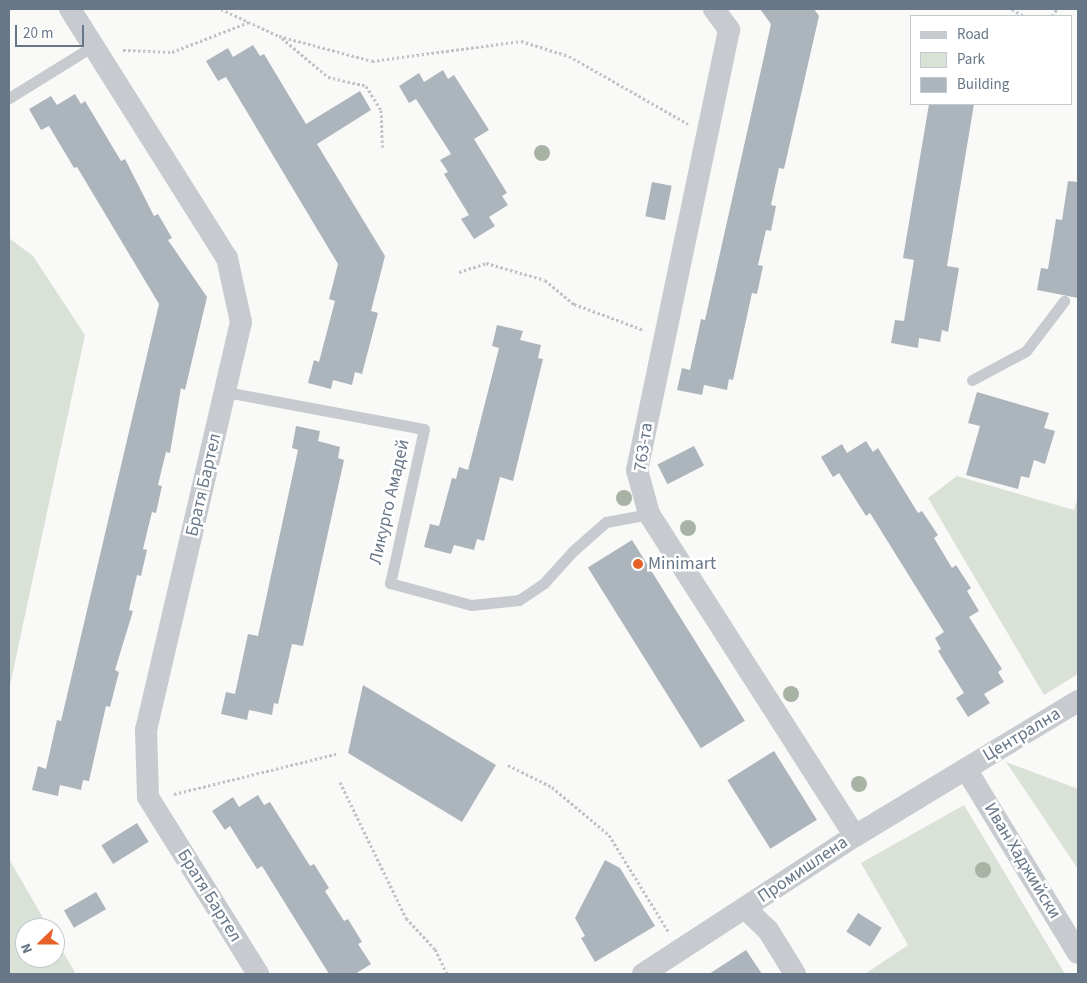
<!DOCTYPE html>
<meta charset="utf-8">
<style>
body{margin:0}
#map{position:relative;width:1087px;height:983px;overflow:hidden;background:#f9f9f7;font-family:"Source Sans 3",sans-serif}
div>[style]{position:absolute}
.green>*{inset:0;background:#dae1d7}
.building>*{inset:0;background:#adb5bc;transform-origin:0 0}
.path>*{height:3px;margin-top:-1.5px;transform-origin:0;background:repeating-linear-gradient(90deg,#c0c3c5 0 2.5px,transparent 0 5px)}
.service>*{height:11px;margin:-5.5px;padding:0 5.5px;transform-origin:5.5px;border-radius:5.5px;background:#c7cace}
.minor>*{height:22px;margin:-11px;padding:0 11px;transform-origin:11px;border-radius:11px;background:#c7cace}
.trees>*{width:16px;height:16px;margin:-8px;border-radius:50%;background:#a8b3a5}
.dots>*{width:14px;height:14px;translate:-50% -50%;box-sizing:border-box;border:2px solid #fff;border-radius:50%}
span{translate:-50% -50%;white-space:nowrap;text-align:center;line-height:1.15;-webkit-text-stroke:5px #fff;paint-order:stroke}
.street-label{font-size:18px;color:#677788}
.poi-label{font-size:18px;color:#677788}
.left{translate:0 -50%;text-align:left}
.frame{position:absolute;inset:0;border:10px solid #677788;pointer-events:none}
.legend{position:absolute;left:910px;top:15px;width:162px;height:90px;box-sizing:border-box;background:#fff;border:1px solid #c2c9cf;margin:0;padding:6px 9px;list-style:none;font-size:15px;color:#677788}
.legend li{display:flex;align-items:center;gap:10px;height:25px}
.legend b{width:25px;border:1px solid #c2c9cf}
.north{position:absolute;left:15px;top:918px;width:50px;height:50px;box-sizing:border-box;background:#fff;border:1px solid #c2c9cf;border-radius:50%;rotate:248deg;font-size:14px;font-weight:700;line-height:20px;text-align:center;color:#677788}
.north::after{content:'';display:block;margin:auto;width:18px;height:22px;background:#e76228;clip-path:polygon(50% 0,100% 100%,50% 72%,0 100%)}
.scale{position:absolute;left:15px;top:25px;width:69px;height:22px;box-sizing:border-box;border:2px solid #677788;border-top:0;padding-left:6px;font-size:15px;line-height:18px;white-space:nowrap;color:#677788;-webkit-text-stroke:4px #fff;paint-order:stroke}
</style>
<div id="map">
<div class="green">
<i style="clip-path:polygon(9px 238px,33px 256px,85px 335px,9px 690px)"></i>
<i style="clip-path:polygon(957px 476px,1074px 510px,1078px 496px,1078px 674px,1044px 695px,928px 498px)"></i>
<i style="clip-path:polygon(1006px 762px,1078px 789px,1078px 869px)"></i>
<i style="clip-path:polygon(964px 805px,1065px 974px,865px 974px,908px 945px,861px 863px)"></i>
<i style="clip-path:polygon(9px 859px,49px 928px,25px 928px,25px 958px,55px 958px,55px 938px,76px 974px,9px 974px)"></i>
</div>
<div class="building">
<i style="clip-path:polygon(760px 9px,814px 9px,819px 16px,784px 169px,779px 168px,771px 205px,776px 206px,771px 231px,766px 230px,758px 265px,763px 266px,757px 294px,752px 293px,733px 380px,729px 379px,727px 390px,704px 385px,702px 395px,677px 390px,682px 368px,690px 370px,701px 319px,705px 320px,763px 61px,771px 24px)"></i>
<i style="clip-path:polygon(253px 45px,260px 56px,264px 54px,306px 124px,360px 91px,371px 110px,317px 144px,385px 256px,371px 311px,378px 313px,362px 374px,355px 372px,352px 385px,333px 380px,331px 389px,308px 383px,314px 360px,319px 362px,335px 301px,329px 299px,338px 264px,226px 77px,218px 81px,206px 61px,228px 48px,233px 57px)"></i>
<i style="clip-path:polygon(443px 70px,448px 79px,454px 75px,489px 130px,474px 139px,507px 193px,502px 196px,508px 205px,489px 217px,495px 226px,474px 239px,461px 219px,469px 215px,444px 174px,448px 172px,440px 160px,451px 154px,416px 99px,409px 103px,399px 86px,419px 73px,424px 82px)"></i>
<i style="clip-path:polygon(75px 94px,81px 104px,85px 101px,121px 161px,125px 159px,154px 216px,158px 214px,172px 238px,168px 240px,207px 297px,185px 390px,181px 388px,170px 453px,166px 452px,158px 485px,162px 486px,156px 513px,152px 512px,143px 549px,147px 550px,141px 576px,137px 575px,129px 610px,133px 611px,115px 670px,119px 672px,110px 707px,106px 706px,89px 781px,83px 780px,81px 790px,60px 785px,58px 796px,32px 790px,38px 766px,46px 769px,57px 720px,61px 721px,159px 304px,77px 167px,74px 168px,49px 126px,41px 130px,29px 109px,51px 96px,57px 105px)"></i>
<i style="clip-path:polygon(929px 104px,974px 104px,947px 266px,959px 268px,948px 332px,942px 330px,940px 342px,919px 338px,918px 348px,891px 343px,895px 320px,904px 321px,914px 260px,903px 258px)"></i>
<i style="clip-path:polygon(1068px 181px,1078px 182px,1078px 298px,1037px 290px,1041px 268px,1048px 269px,1056px 219px,1062px 220px)"></i>
<i style="left:652px;top:182px;width:20px;height:35px;rotate:11deg"></i>
<i style="clip-path:polygon(497px 325px,523px 331px,520px 340px,541px 345px,538px 358px,543px 359px,513px 481px,500px 477px,484px 541px,477px 539px,474px 550px,454px 545px,451px 554px,424px 547px,430px 524px,439px 526px,452px 478px,456px 479px,459px 467px,468px 470px,499px 348px,492px 346px)"></i>
<i style="clip-path:polygon(977px 392px,1049px 413px,1044px 428px,1055px 431px,1045px 464px,1034px 460px,1029px 478px,1021px 476px,1018px 489px,966px 475px,980px 426px,968px 423px)"></i>
<i style="clip-path:polygon(296px 426px,320px 431px,318px 441px,340px 447px,338px 458px,344px 460px,303px 646px,292px 644px,278px 704px,274px 703px,272px 715px,249px 710px,247px 720px,221px 714px,226px 692px,235px 694px,248px 634px,258px 636px,298px 450px,292px 448px)"></i>
<i style="clip-path:polygon(866px 441px,873px 452px,878px 448px,918px 513px,922px 511px,938px 535px,934px 538px,952px 568px,956px 565px,971px 588px,967px 591px,979px 611px,969px 617px,1002px 669px,998px 672px,1004px 682px,984px 694px,990px 703px,968px 717px,956px 698px,964px 693px,938px 651px,941px 649px,935px 638px,944px 632px,870px 513px,866px 516px,839px 473px,833px 477px,821px 457px,842px 444px,847px 453px)"></i>
<i style="left:694px;top:446px;width:22px;height:41px;rotate:63deg"></i>
<i style="left:632px;top:540px;width:213px;height:52px;rotate:58deg"></i>
<i style="clip-path:polygon(363px 685px,496px 765px,462px 822px,348px 753px)"></i>
<i style="left:774px;top:751px;width:81px;height:55px;rotate:58deg"></i>
<i style="clip-path:polygon(258px 795px,264px 805px,270px 802px,310px 866px,314px 864px,329px 888px,325px 891px,344px 921px,348px 919px,362px 942px,358px 944px,371px 964px,355px 974px,329px 974px,262px 866px,257px 869px,230px 826px,225px 830px,212px 811px,233px 797px,239px 807px)"></i>
<i style="left:137px;top:823px;width:22px;height:42px;rotate:58deg"></i>
<i style="clip-path:polygon(605px 860px,620px 868px,655px 926px,595px 962px,581px 938px,585px 936px,575px 918px)"></i>
<i style="left:96px;top:892px;width:20px;height:37px;rotate:60deg"></i>
<i style="left:858px;top:913px;width:28px;height:22px;rotate:32deg"></i>
<i style="clip-path:polygon(746px 950px,762px 974px,709px 974px)"></i>
</div>
<div class="path">
<i style="left:221px;top:9px;width:64px;rotate:25deg"></i>
<i style="left:279px;top:36px;width:96px;rotate:15deg"></i>
<i style="left:372px;top:61px;width:150px;rotate:-7.6deg"></i>
<i style="left:521px;top:41px;width:50px;rotate:17.4deg"></i>
<i style="left:569px;top:56px;width:137px;rotate:29.7deg"></i>
<i style="left:1012px;top:9px;width:13px;rotate:32deg"></i>
<i style="left:1052px;top:16px;width:9px;rotate:-54deg"></i>
<i style="left:282px;top:38px;width:60px;rotate:40.3deg"></i>
<i style="left:328px;top:77px;width:39px;rotate:13deg"></i>
<i style="left:366px;top:86px;width:28px;rotate:58deg"></i>
<i style="left:381px;top:110px;width:37px;rotate:88deg"></i>
<i style="left:123px;top:50px;width:49px;rotate:2.3deg"></i>
<i style="left:172px;top:52px;width:83px;rotate:-21.3deg"></i>
<i style="left:459px;top:272px;width:28px;rotate:-18deg"></i>
<i style="left:486px;top:263px;width:61px;rotate:16.1deg"></i>
<i style="left:545px;top:280px;width:38px;rotate:40deg"></i>
<i style="left:574px;top:304px;width:75px;rotate:20.4deg"></i>
<i style="left:508px;top:765px;width:49px;rotate:26.6deg"></i>
<i style="left:552px;top:787px;width:75px;rotate:40.1deg"></i>
<i style="left:609px;top:835px;width:113px;rotate:58.4deg"></i>
<i style="left:340px;top:782px;width:151px;rotate:64.1deg"></i>
<i style="left:406px;top:918px;width:42px;rotate:46.9deg"></i>
<i style="left:435px;top:949px;width:28px;rotate:64deg"></i>
<i style="left:174px;top:794px;width:167px;rotate:-13.9deg"></i>
</div>
<div class="service">
<i style="left:9px;top:98px;width:99px;rotate:-31.8deg"></i>
<i style="left:972px;top:380px;width:61px;rotate:-28.2deg"></i>
<i style="left:1026px;top:351px;width:63px;rotate:-52.8deg"></i>
<i style="left:226px;top:392px;width:201px;rotate:10.6deg"></i>
<i style="left:424px;top:429px;width:158px;rotate:102.4deg"></i>
<i style="left:390px;top:583px;width:84px;rotate:15.2deg"></i>
<i style="left:471px;top:605px;width:48px;rotate:-5.9deg"></i>
<i style="left:519px;top:600px;width:30px;rotate:-34deg"></i>
<i style="left:544px;top:583px;width:43px;rotate:-47.8deg"></i>
<i style="left:573px;top:551px;width:44px;rotate:-41.3deg"></i>
<i style="left:606px;top:522px;width:44px;rotate:-10.5deg"></i>
</div>
<div class="minor">
<i style="left:70px;top:9px;width:294px;rotate:57.8deg"></i>
<i style="left:227px;top:258px;width:66px;rotate:77.7deg"></i>
<i style="left:241px;top:322px;width:419px;rotate:103.1deg"></i>
<i style="left:146px;top:730px;width:67px;rotate:88.3deg"></i>
<i style="left:148px;top:797px;width:208px;rotate:58.1deg"></i>
<i style="left:714px;top:9px;width:26px;rotate:54deg"></i>
<i style="left:729px;top:30px;width:450px;rotate:101.8deg"></i>
<i style="left:637px;top:470px;width:46px;rotate:74.7deg"></i>
<i style="left:649px;top:514px;width:382px;rotate:57.4deg"></i>
<i style="left:966px;top:769px;width:215px;rotate:58.7deg"></i>
<i style="left:746px;top:909px;width:30px;rotate:44deg"></i>
<i style="left:768px;top:930px;width:52px;rotate:58.5deg"></i>
<i style="left:643px;top:974px;width:253px;rotate:-33.1deg"></i>
<i style="left:855px;top:836px;width:261px;rotate:-31.2deg"></i>
</div>
<div class="trees">
<i style="left:542px;top:153px"></i>
<i style="left:624px;top:498px"></i>
<i style="left:688px;top:528px"></i>
<i style="left:791px;top:694px"></i>
<i style="left:859px;top:784px"></i>
<i style="left:983px;top:870px"></i>
</div>
<div class="dots">
<i style="left:638px;top:564px;background:#e76228"></i>
</div>
<div class="street-label">
<span style="left:644px;top:447px;rotate:-82deg">763-та</span>
<span style="left:204px;top:485px;rotate:-77deg">Братя Бартел</span>
<span style="left:390px;top:502px;rotate:-77deg">Ликурго Амадей</span>
<span style="left:1022px;top:735px;rotate:-31deg">Централна</span>
<span style="left:1022px;top:861px;rotate:59deg">Иван Хаджийски</span>
<span style="left:803px;top:870px;rotate:-34deg">Промишлена</span>
<span style="left:209px;top:896px;rotate:58deg">Братя Бартел</span>
</div>
<div class="poi-label">
<span class="left" style="left:648px;top:564px">Minimart</span>
</div>
<div class="frame"></div>
<ul class="legend">
<li><b style="height:6px;background:#c7cace"></b>Road</li>
<li><b style="height:14px;background:#dae1d7"></b>Park</li>
<li><b style="height:14px;background:#adb5bc"></b>Building</li>
</ul>
<div class="north">N</div>
<div class="scale">20 m</div>
</div>
